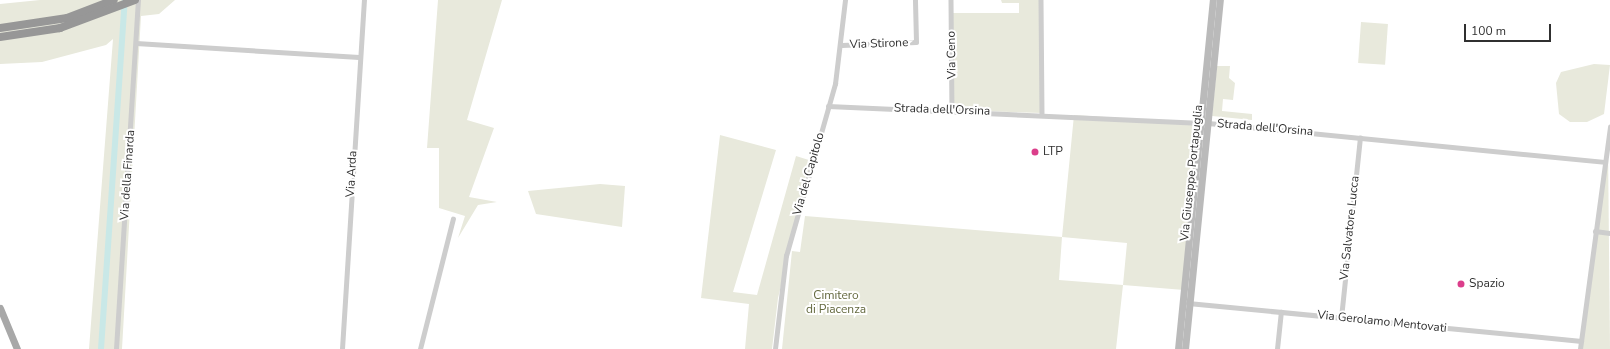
<!DOCTYPE html>
<style>
body{margin:0}
#map{position:relative;width:1610px;height:349px;overflow:hidden;background:#fff;font-family:"Nunito Sans",sans-serif}
div>[style]{position:absolute}
.green>*{inset:0;background:#e8e9dc;transform-origin:0 0}
.canal>*{height:6px;margin:-3px;padding:0 3px;transform-origin:3px;border-radius:3px;background:#c9e8e7}
.street>*{height:4.5px;margin:-2.25px;padding:0 2.25px;transform-origin:2.25px;border-radius:2.25px;background:#cdcdcd}
.secondary>*{height:7px;margin:-3.5px;padding:0 3.5px;transform-origin:3.5px;border-radius:3.5px;background:#bababa}
.primary>*{height:7px;margin:-3.5px;padding:0 3.5px;transform-origin:3.5px;border-radius:3.5px;background:#a8a8a8}
.highway>*{height:8px;margin:-4px;padding:0 4px;transform-origin:4px;border-radius:4px;background:#979797}
.dots>*{width:11px;height:11px;translate:-50% -50%;box-sizing:border-box;border:2px solid #fff;border-radius:50%}
span{translate:-50% -50%;white-space:nowrap;text-align:center;line-height:1.15;-webkit-text-stroke:4px #fff;paint-order:stroke}
.street-label{font-size:12px;color:#303030}
.poi-label{font-size:12px;color:#303030}
.left{translate:0 -50%;text-align:left}
.park-label{font-size:12px;color:#64693f}
.scale{position:absolute;left:1464px;top:24px;width:87px;height:18px;box-sizing:border-box;border:2px solid #303030;border-top:0;padding-left:5px;font-size:12px;line-height:14px;white-space:nowrap;color:#303030;-webkit-text-stroke:3px #fff;paint-order:stroke}
</style>
<div id="map">
<div class="green">
<i style="clip-path:polygon(40px 0,175px 0,159px 14px,141px 16px,122px 349px,89px 349px,113px 39px,106px 45px,42px 62px,0 64px,0 4px)"></i>
<i style="clip-path:polygon(438px 0,502px 0,467px 120px,494px 128px,469px 197px,497px 202px,478px 205px,458px 238px,465px 216px,439px 208px,439px 148px,427px 148px)"></i>
<i style="clip-path:polygon(1001px 0,1041px 0,1042px 113px,952px 110px,953px 13px,1019px 13px,1019px 3px,1002px 3px)"></i>
<i style="left:1361px;top:22px;width:27px;height:41px;rotate:4deg"></i>
<i style="clip-path:polygon(1594px 64px,1610px 65px,1604px 114px,1587px 122px,1570px 122px,1559px 114px,1556px 83px,1561px 72px)"></i>
<i style="clip-path:polygon(1217px 66px,1230px 66px,1229px 78px,1235px 83px,1233px 100px,1223px 99px,1222px 111px,1252px 114px,1252px 120px,1212px 116px)"></i>
<i style="clip-path:polygon(evenodd,1074px 115px,1200px 123px,1184px 290px,1123px 285px,1116px 349px,782px 349px,792px 251px,800px 252px,805px 216px,1062px 237px,1074px 115px,1062px 237px,1127px 243px,1123px 285px,1059px 280px,1062px 237px)"></i>
<i style="clip-path:polygon(720px 135px,776px 150px,733px 292px,757px 295px,796px 156px,812px 161px,778px 298px,772px 349px,745px 349px,749px 304px,701px 298px)"></i>
<i style="clip-path:polygon(1608px 144px,1610px 349px,1580px 349px)"></i>
<i style="clip-path:polygon(600px 184px,625px 186px,622px 227px,536px 214px,528px 191px)"></i>
</div>
<div class="canal">
<i style="left:101px;top:349px;width:349px;rotate:-86.1deg"></i>
</div>
<div class="street">
<i style="left:951px;top:0;width:110px;rotate:89.5deg"></i>
<i style="left:1041px;top:0;width:113px;rotate:89.5deg"></i>
<i style="left:136px;top:43px;width:223px;rotate:3.6deg"></i>
<i style="left:842px;top:45px;width:74px;rotate:-2.3deg"></i>
<i style="left:916px;top:42px;width:42px;rotate:-91.4deg"></i>
<i style="left:828px;top:106px;width:380px;rotate:2.6deg"></i>
<i style="left:1208px;top:123px;width:398px;rotate:5.6deg"></i>
<i style="left:1595px;top:231px;width:15px;rotate:8deg"></i>
<i style="left:1188px;top:303px;width:395px;rotate:5.5deg"></i>
<i style="left:1341px;top:318px;width:181px;rotate:-84deg"></i>
<i style="left:116px;top:349px;width:350px;rotate:-86.4deg"></i>
<i style="left:342px;top:349px;width:350px;rotate:-86.4deg"></i>
<i style="left:420px;top:349px;width:134px;rotate:-75.8deg"></i>
<i style="left:775px;top:349px;width:94px;rotate:-83.3deg"></i>
<i style="left:786px;top:256px;width:179px;rotate:-74.1deg"></i>
<i style="left:835px;top:84px;width:85px;rotate:-83.2deg"></i>
<i style="left:1277px;top:349px;width:37px;rotate:-84deg"></i>
<i style="left:1580px;top:349px;width:224px;rotate:-82.3deg"></i>
</div>
<div class="secondary">
<i style="left:1178px;top:349px;width:351px;rotate:-84.3deg"></i>
<i style="left:1185px;top:349px;width:351px;rotate:-84.3deg"></i>
</div>
<div class="primary">
<i style="left:0;top:308px;width:44px;rotate:67.5deg"></i>
</div>
<div class="highway">
<i style="left:0;top:28px;width:68px;rotate:-8.5deg"></i>
<i style="left:67px;top:18px;width:50px;rotate:-21deg"></i>
<i style="left:0;top:37px;width:61px;rotate:-8.5deg"></i>
<i style="left:60px;top:28px;width:80px;rotate:-20.5deg"></i>
</div>
<div class="dots">
<i style="left:1035px;top:152px;background:#db3e8b"></i>
<i style="left:1461px;top:284px;background:#db3e8b"></i>
</div>
<div class="street-label">
<span style="left:879px;top:44px;rotate:-2deg">Via Stirone</span>
<span style="left:952px;top:55px;rotate:-91deg">Via Ceno</span>
<span style="left:942px;top:110px;rotate:2deg">Strada dell'Orsina</span>
<span style="left:1265px;top:128px;rotate:5deg">Strada dell'Orsina</span>
<span style="left:1192px;top:173px;rotate:-84deg">Via Giuseppe Portapuglia</span>
<span style="left:352px;top:174px;rotate:-87deg">Via Arda</span>
<span style="left:809px;top:174px;rotate:-74deg">Via del Capitolo</span>
<span style="left:128px;top:175px;rotate:-86deg">Via della Finarda</span>
<span style="left:1350px;top:228px;rotate:-84deg">Via Salvatore Lucca</span>
<span style="left:1382px;top:322px;rotate:6deg">Via Gerolamo Mentovati</span>
</div>
<div class="poi-label">
<span class="left" style="left:1043px;top:152px">LTP</span>
<span class="left" style="left:1469px;top:284px">Spazio</span>
</div>
<div class="park-label">
<span style="left:836px;top:303px">Cimitero<br>di Piacenza</span>
</div>
<div class="scale">100 m</div>
</div>
